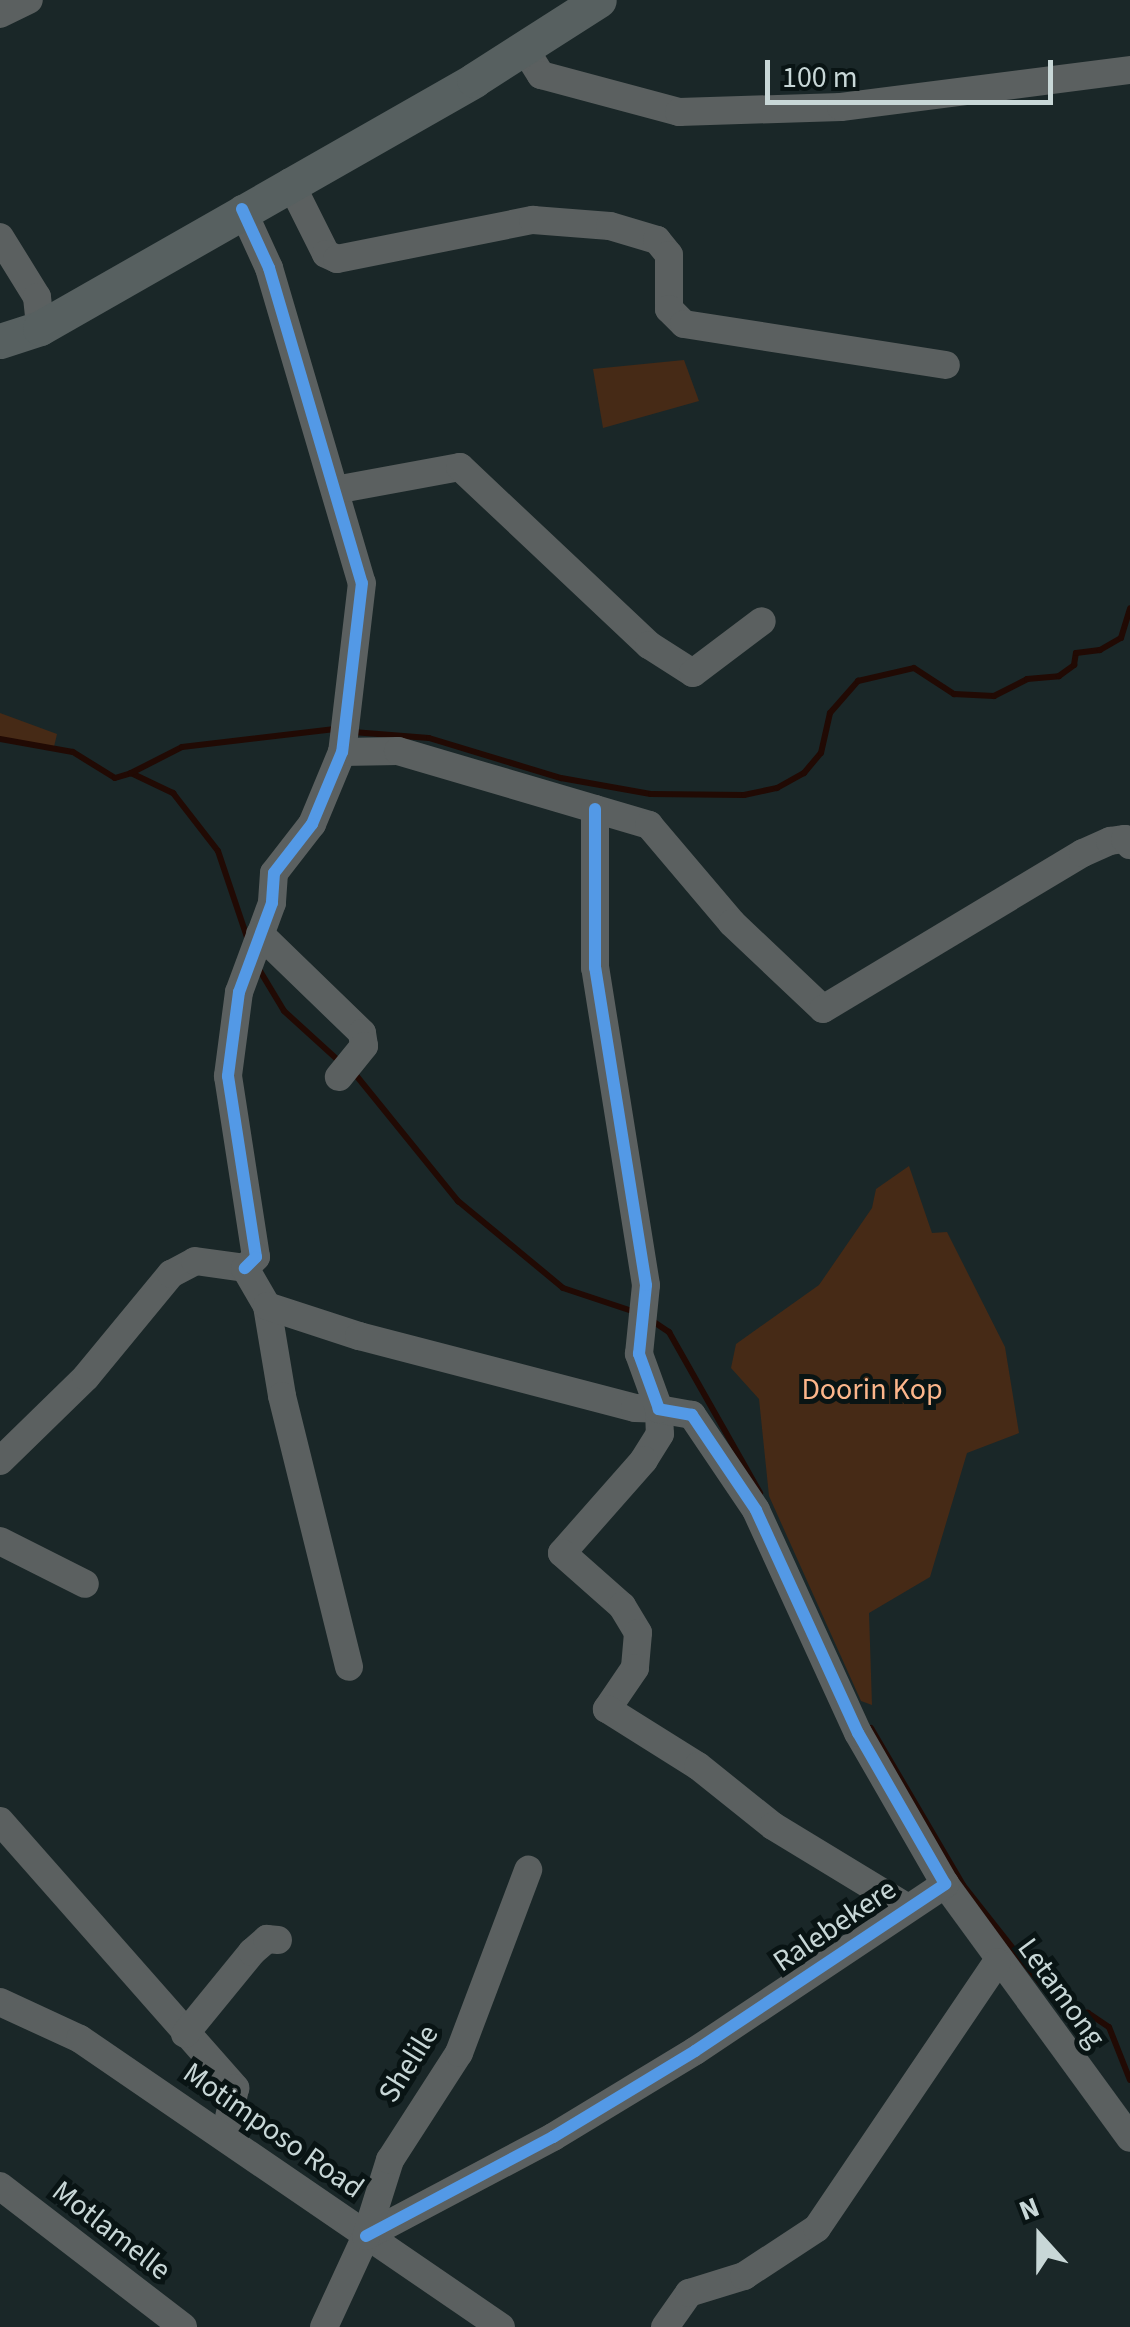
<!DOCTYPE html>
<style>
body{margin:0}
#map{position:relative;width:1130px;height:2327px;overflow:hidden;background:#1a2728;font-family:"Source Sans 3",sans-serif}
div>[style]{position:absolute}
.green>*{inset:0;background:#462a16}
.stream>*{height:6px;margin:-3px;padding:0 3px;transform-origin:3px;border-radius:3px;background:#210a04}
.minor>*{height:28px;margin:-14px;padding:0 14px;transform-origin:14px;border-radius:14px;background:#5b6060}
.major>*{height:35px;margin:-17.5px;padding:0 17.5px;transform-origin:17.5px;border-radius:17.5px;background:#576060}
.cycleway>*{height:12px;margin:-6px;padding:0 6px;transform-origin:6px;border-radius:6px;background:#5399e6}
span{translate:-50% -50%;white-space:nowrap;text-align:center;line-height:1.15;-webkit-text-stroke:10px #091414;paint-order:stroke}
.park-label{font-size:30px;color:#fcb68b}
.street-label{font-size:30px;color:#c8d7d7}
.north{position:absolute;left:990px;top:2187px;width:100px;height:100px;-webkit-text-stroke:8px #091414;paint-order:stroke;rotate:339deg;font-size:28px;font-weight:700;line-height:40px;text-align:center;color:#c8d7d7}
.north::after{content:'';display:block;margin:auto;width:35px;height:45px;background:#c8d7d7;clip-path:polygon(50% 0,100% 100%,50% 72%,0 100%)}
.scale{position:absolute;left:765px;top:60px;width:288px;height:45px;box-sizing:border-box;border:5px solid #c8d7d7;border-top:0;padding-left:12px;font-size:30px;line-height:35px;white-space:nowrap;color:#c8d7d7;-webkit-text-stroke:8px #091414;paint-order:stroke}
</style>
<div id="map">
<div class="green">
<i style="clip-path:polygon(684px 360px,699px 401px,603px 428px,593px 369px)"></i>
<i style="clip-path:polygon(0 713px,57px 734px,53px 751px,0 739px)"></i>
<i style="clip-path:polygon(909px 1166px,932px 1233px,947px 1232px,1005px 1347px,1019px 1433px,967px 1453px,930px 1577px,869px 1613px,872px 1705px,861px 1701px,769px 1496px,759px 1399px,731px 1368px,736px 1344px,819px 1285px,872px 1208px,876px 1189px)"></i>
</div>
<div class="stream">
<i style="left:353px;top:732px;width:76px;rotate:4.5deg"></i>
<i style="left:429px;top:738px;width:138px;rotate:16.9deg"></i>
<i style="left:561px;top:778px;width:91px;rotate:10.1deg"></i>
<i style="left:651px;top:794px;width:93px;rotate:0.6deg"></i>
<i style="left:744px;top:795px;width:34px;rotate:-12deg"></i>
<i style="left:777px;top:788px;width:31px;rotate:-29deg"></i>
<i style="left:804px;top:773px;width:26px;rotate:-50deg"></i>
<i style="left:821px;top:753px;width:41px;rotate:-77.3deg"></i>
<i style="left:830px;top:713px;width:43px;rotate:-48.8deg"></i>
<i style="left:858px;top:681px;width:57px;rotate:-13.1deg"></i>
<i style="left:914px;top:668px;width:48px;rotate:33deg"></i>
<i style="left:954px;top:694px;width:40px;rotate:2.9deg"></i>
<i style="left:994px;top:696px;width:37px;rotate:-27deg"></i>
<i style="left:1027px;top:679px;width:32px;rotate:-5deg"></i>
<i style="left:1059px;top:676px;width:19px;rotate:-36deg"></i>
<i style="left:1074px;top:665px;width:12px;rotate:-81deg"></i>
<i style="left:1076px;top:653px;width:24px;rotate:-7deg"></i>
<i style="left:1100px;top:650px;width:24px;rotate:-30deg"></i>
<i style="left:1121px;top:638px;width:31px;rotate:-73deg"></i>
<i style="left:0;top:739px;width:74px;rotate:10.1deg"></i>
<i style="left:73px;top:752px;width:49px;rotate:31.8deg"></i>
<i style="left:115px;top:778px;width:17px;rotate:-17deg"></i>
<i style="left:131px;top:773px;width:47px;rotate:25.5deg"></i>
<i style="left:173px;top:793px;width:73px;rotate:52.2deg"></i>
<i style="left:218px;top:851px;width:94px;rotate:71.4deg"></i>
<i style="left:131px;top:773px;width:57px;rotate:-27deg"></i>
<i style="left:182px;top:747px;width:154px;rotate:-6.7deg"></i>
<i style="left:257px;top:966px;width:52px;rotate:59deg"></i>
<i style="left:284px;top:1011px;width:76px;rotate:42.3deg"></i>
<i style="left:355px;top:1074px;width:164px;rotate:51deg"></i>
<i style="left:458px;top:1201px;width:136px;rotate:39.6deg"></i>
<i style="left:563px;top:1288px;width:76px;rotate:18.4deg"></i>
<i style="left:651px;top:1320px;width:22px;rotate:34deg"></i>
<i style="left:669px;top:1332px;width:185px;rotate:60.5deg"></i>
<i style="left:871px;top:1728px;width:182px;rotate:59.6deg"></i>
<i style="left:963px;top:1885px;width:160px;rotate:51.8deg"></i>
<i style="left:1062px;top:2011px;width:26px;rotate:4deg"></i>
<i style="left:1088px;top:2013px;width:25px;rotate:34deg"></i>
<i style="left:1109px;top:2027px;width:57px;rotate:68.4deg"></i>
</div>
<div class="minor">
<i style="left:0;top:14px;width:32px;rotate:-26deg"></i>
<i style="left:524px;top:48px;width:32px;rotate:58deg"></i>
<i style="left:541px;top:75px;width:143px;rotate:15deg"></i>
<i style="left:679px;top:112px;width:162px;rotate:-1.8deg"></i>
<i style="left:841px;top:107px;width:291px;rotate:-7.3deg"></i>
<i style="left:290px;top:182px;width:80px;rotate:63.4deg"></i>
<i style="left:326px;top:254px;width:12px;rotate:24deg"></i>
<i style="left:337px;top:259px;width:200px;rotate:-11.3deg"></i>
<i style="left:533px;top:220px;width:77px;rotate:4.5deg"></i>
<i style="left:610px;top:226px;width:49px;rotate:16.6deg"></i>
<i style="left:657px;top:240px;width:19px;rotate:51deg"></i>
<i style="left:669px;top:255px;width:54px;rotate:90deg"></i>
<i style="left:669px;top:309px;width:21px;rotate:45deg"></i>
<i style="left:684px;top:324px;width:265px;rotate:8.9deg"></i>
<i style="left:242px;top:209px;width:65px;rotate:65.4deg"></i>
<i style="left:269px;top:268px;width:328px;rotate:73.6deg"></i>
<i style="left:362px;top:583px;width:170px;rotate:96.7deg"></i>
<i style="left:342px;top:752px;width:78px;rotate:112.6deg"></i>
<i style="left:312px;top:824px;width:62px;rotate:127.8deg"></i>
<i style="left:274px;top:873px;width:30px;rotate:94deg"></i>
<i style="left:272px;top:903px;width:95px;rotate:110.3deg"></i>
<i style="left:239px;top:992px;width:85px;rotate:97.5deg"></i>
<i style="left:228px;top:1076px;width:183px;rotate:81.2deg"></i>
<i style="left:256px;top:1257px;width:16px;rotate:135deg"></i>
<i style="left:0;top:237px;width:70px;rotate:58.3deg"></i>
<i style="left:37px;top:297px;width:31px;rotate:84deg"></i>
<i style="left:335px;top:490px;width:127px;rotate:-10.4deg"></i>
<i style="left:460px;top:467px;width:260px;rotate:43.3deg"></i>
<i style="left:649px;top:645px;width:52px;rotate:32.5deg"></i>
<i style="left:693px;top:673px;width:86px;rotate:-37deg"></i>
<i style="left:342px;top:752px;width:56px;rotate:-1deg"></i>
<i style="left:398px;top:751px;width:262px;rotate:16.4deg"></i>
<i style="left:649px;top:825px;width:128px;rotate:49.7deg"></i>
<i style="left:732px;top:923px;width:125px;rotate:43.4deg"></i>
<i style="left:823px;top:1009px;width:303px;rotate:-31deg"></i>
<i style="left:1083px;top:853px;width:30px;rotate:-24deg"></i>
<i style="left:1110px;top:841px;width:15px;rotate:-8deg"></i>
<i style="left:1125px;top:839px;width:8px;rotate:50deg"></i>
<i style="left:260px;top:934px;width:142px;rotate:44.1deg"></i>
<i style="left:362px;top:1033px;width:13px;rotate:81deg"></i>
<i style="left:364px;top:1046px;width:40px;rotate:129deg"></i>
<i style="left:267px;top:1306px;width:91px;rotate:80.5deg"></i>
<i style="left:282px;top:1396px;width:279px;rotate:76.1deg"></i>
<i style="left:0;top:1461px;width:120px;rotate:-44.3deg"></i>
<i style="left:86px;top:1377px;width:134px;rotate:-50.5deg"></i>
<i style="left:171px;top:1274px;width:27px;rotate:-28deg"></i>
<i style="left:195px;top:1261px;width:50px;rotate:8deg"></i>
<i style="left:245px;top:1268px;width:44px;rotate:59.9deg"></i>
<i style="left:267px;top:1306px;width:97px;rotate:18.1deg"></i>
<i style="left:359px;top:1336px;width:285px;rotate:14.6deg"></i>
<i style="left:635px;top:1408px;width:24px;rotate:2deg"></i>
<i style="left:659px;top:1409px;width:25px;rotate:88deg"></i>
<i style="left:660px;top:1434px;width:31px;rotate:122deg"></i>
<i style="left:644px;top:1460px;width:124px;rotate:131.4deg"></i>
<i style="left:562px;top:1553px;width:80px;rotate:41.5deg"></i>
<i style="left:622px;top:1606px;width:31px;rotate:59deg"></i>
<i style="left:638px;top:1633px;width:35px;rotate:95deg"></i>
<i style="left:635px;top:1668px;width:50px;rotate:124.3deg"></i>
<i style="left:607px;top:1709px;width:107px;rotate:32.1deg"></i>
<i style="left:698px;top:1766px;width:96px;rotate:38.7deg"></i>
<i style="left:773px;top:1826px;width:156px;rotate:31.3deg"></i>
<i style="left:0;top:1541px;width:95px;rotate:26.8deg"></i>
<i style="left:0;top:1821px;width:356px;rotate:48.6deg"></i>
<i style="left:235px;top:2088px;width:50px;rotate:101.5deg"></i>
<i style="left:945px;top:1884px;width:314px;rotate:53.9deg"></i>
<i style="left:0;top:2002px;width:88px;rotate:24.8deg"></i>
<i style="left:80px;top:2039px;width:510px;rotate:34.38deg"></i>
<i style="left:185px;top:2034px;width:106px;rotate:-50.7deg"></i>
<i style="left:252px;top:1952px;width:20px;rotate:-41deg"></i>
<i style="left:267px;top:1939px;width:11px;rotate:5deg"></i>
<i style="left:0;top:2186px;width:231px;rotate:37.6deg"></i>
<i style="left:366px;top:2236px;width:212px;rotate:-27.9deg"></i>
<i style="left:553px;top:2137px;width:166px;rotate:-31.2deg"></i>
<i style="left:695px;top:2051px;width:301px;rotate:-33.7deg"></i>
<i style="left:945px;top:1884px;width:174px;rotate:-119.9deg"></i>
<i style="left:858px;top:1733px;width:245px;rotate:-114.6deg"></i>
<i style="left:756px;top:1510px;width:115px;rotate:-124deg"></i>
<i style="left:692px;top:1415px;width:34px;rotate:-170deg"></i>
<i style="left:659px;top:1409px;width:59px;rotate:-110deg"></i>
<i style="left:639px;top:1354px;width:69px;rotate:-84.2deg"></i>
<i style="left:646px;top:1285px;width:321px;rotate:-99.1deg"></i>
<i style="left:595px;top:968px;width:159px;rotate:-90deg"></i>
<i style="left:324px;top:2327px;width:100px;rotate:-65.2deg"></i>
<i style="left:366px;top:2236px;width:80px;rotate:-72.5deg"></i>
<i style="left:390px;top:2160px;width:127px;rotate:-57.2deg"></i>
<i style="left:459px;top:2053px;width:196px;rotate:-69.3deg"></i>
<i style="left:665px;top:2327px;width:42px;rotate:-54.8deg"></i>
<i style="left:689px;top:2293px;width:58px;rotate:-17.2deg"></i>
<i style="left:744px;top:2276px;width:87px;rotate:-33.3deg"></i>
<i style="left:817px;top:2228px;width:321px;rotate:-55.9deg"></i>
</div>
<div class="major">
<i style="left:0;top:341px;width:42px;rotate:-18deg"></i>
<i style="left:40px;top:328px;width:500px;rotate:-29.7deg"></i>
<i style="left:474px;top:80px;width:148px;rotate:-32.6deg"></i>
</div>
<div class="cycleway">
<i style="left:242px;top:209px;width:65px;rotate:65.4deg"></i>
<i style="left:269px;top:268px;width:328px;rotate:73.6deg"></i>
<i style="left:362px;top:583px;width:170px;rotate:96.7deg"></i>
<i style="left:342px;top:752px;width:78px;rotate:112.6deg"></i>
<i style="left:312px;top:824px;width:62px;rotate:127.8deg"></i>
<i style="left:274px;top:873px;width:30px;rotate:94deg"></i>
<i style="left:272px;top:903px;width:95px;rotate:110.3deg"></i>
<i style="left:239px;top:992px;width:85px;rotate:97.5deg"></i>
<i style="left:228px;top:1076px;width:183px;rotate:81.2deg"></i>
<i style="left:256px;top:1257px;width:16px;rotate:135deg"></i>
<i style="left:366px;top:2236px;width:212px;rotate:-27.9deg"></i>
<i style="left:553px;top:2137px;width:166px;rotate:-31.2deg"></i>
<i style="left:695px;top:2051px;width:301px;rotate:-33.7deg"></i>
<i style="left:945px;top:1884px;width:174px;rotate:-119.9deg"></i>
<i style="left:858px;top:1733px;width:245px;rotate:-114.6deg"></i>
<i style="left:756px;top:1510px;width:115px;rotate:-124deg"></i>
<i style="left:692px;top:1415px;width:34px;rotate:-170deg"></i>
<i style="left:659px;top:1409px;width:59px;rotate:-110deg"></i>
<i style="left:639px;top:1354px;width:69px;rotate:-84.2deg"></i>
<i style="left:646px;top:1285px;width:321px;rotate:-99.1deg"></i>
<i style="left:595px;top:968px;width:159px;rotate:-90deg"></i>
</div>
<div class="park-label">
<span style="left:872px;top:1390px">Doorin Kop</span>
</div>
<div class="street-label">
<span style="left:835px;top:1926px;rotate:-34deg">Ralebekere</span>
<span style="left:1061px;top:1993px;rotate:54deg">Letamong</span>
<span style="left:409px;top:2064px;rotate:-58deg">Shelile</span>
<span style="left:273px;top:2131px;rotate:35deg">Motimposo Road</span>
<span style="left:111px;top:2231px;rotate:38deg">Motlamelle</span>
</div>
<div class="north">N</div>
<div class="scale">100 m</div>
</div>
